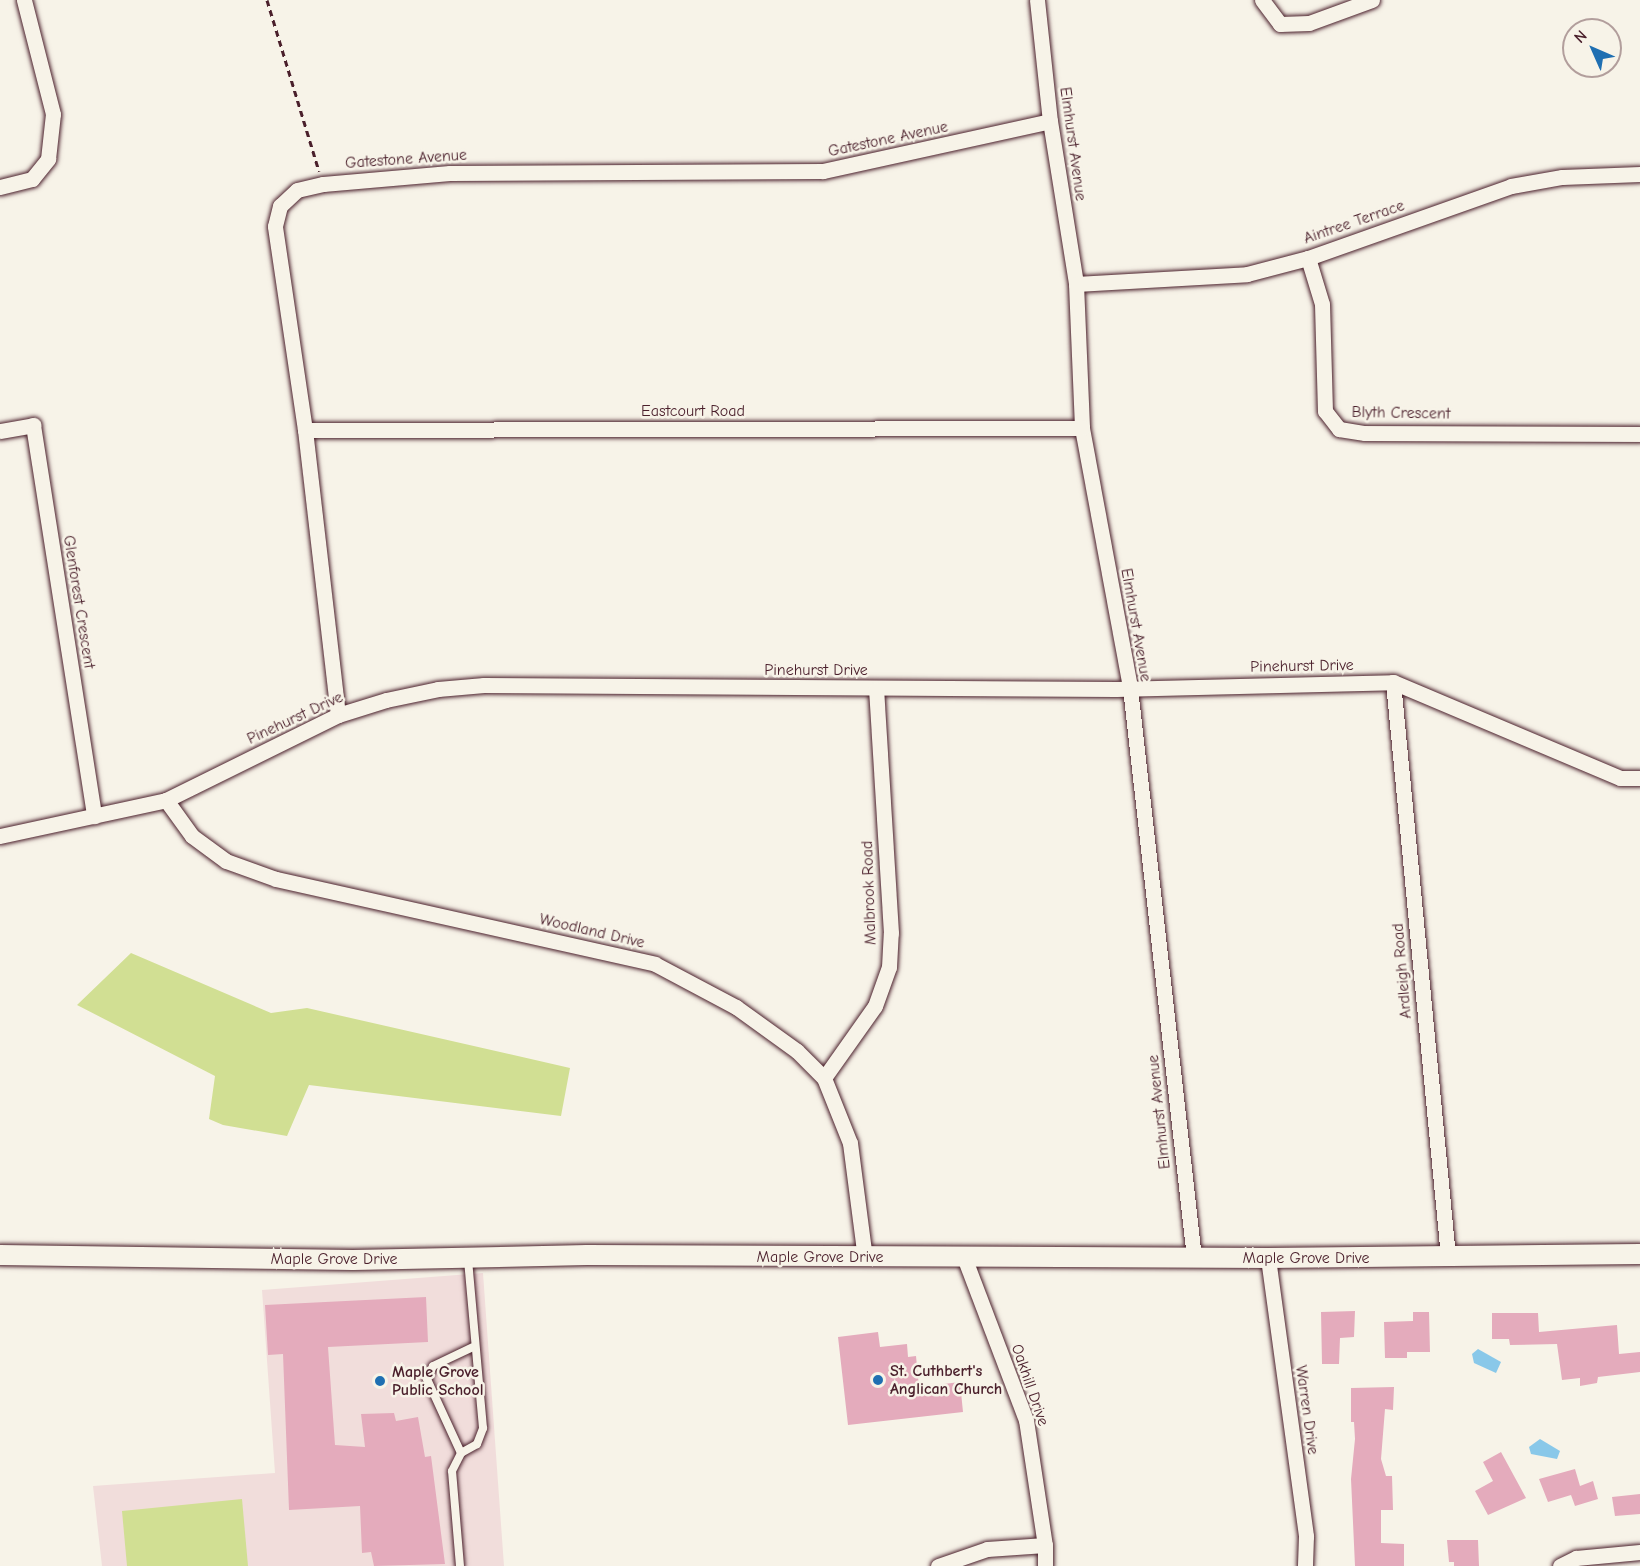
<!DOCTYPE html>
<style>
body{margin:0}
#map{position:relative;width:1640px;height:1566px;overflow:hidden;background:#f7f3e8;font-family:"Comic Neue",sans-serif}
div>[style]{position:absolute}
.built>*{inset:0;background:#f1dddb}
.green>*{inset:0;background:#d1df93}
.water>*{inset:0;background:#89c8e9}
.building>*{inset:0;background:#e4abbc}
.path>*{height:3px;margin-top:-1.5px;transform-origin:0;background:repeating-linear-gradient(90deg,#4a1f2b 0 6px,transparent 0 10.5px)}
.roads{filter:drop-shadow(0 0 2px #4a1f2b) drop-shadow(0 0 2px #4a1f2b)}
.service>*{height:8px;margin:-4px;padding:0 4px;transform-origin:4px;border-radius:4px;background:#f7f3e8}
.minor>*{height:15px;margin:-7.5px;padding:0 7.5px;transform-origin:7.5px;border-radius:7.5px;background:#f7f3e8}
.tertiary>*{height:20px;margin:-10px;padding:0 10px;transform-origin:10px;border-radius:10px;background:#f7f3e8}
.dots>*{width:16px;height:16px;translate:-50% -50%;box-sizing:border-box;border:3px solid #f7f3e8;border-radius:50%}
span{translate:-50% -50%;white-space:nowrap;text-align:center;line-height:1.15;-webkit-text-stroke:5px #f7f3e8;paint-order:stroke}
.street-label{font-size:16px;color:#4a1f2b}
.poi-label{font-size:16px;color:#4a1f2b;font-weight:700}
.left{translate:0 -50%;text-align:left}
.north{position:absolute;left:1562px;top:18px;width:60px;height:60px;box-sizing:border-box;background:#f7f3e8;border:2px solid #b29e9c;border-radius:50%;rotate:315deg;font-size:16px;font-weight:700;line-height:24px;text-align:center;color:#4a1f2b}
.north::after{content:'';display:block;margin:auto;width:21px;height:27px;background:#1f6fb2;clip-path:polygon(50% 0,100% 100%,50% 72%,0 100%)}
</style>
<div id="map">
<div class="built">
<i style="clip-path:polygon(483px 1273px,504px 1566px,102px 1566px,93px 1486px,275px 1473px,262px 1290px)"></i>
</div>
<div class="green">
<i style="clip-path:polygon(131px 953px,271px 1013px,307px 1008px,570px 1068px,561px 1116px,309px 1085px,287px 1136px,223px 1125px,209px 1119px,215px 1076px,77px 1005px)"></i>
<i style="clip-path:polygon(242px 1499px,248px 1566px,127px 1566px,122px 1511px)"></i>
</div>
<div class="water">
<i style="clip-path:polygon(1478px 1349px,1501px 1362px,1496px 1373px,1474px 1363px,1472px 1354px)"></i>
<i style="clip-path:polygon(1540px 1439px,1560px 1451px,1557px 1459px,1531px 1454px,1529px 1447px)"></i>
</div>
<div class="building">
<i style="clip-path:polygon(426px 1297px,428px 1342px,328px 1347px,335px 1445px,365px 1447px,361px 1414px,394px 1413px,396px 1421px,418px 1417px,425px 1457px,431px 1456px,445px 1564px,374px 1566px,371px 1552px,362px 1553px,360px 1506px,289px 1510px,283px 1354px,268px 1355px,265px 1305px)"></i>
<i style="clip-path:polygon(1355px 1311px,1354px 1337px,1340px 1338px,1339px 1364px,1322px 1364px,1321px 1312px)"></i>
<i style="clip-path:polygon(1413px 1312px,1429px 1312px,1430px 1352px,1407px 1352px,1407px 1358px,1385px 1358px,1384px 1322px,1413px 1321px)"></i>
<i style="clip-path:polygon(1492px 1313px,1538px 1313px,1539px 1332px,1617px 1325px,1619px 1354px,1640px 1352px,1640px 1372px,1598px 1377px,1597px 1383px,1580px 1386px,1580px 1378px,1562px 1380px,1557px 1344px,1510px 1345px,1509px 1339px,1492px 1339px)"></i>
<i style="clip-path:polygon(878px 1332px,880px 1347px,907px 1344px,908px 1357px,916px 1356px,919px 1387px,960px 1382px,963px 1412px,848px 1425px,838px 1337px)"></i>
<i style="clip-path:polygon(1394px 1387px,1393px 1410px,1385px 1409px,1381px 1459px,1386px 1476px,1392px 1476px,1393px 1510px,1381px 1510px,1381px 1543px,1404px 1544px,1404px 1566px,1355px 1566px,1351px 1479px,1355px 1439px,1354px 1422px,1351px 1422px,1351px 1388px)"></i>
<i style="clip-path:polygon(1501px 1452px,1526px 1498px,1488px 1515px,1475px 1491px,1493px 1481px,1483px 1462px)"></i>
<i style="clip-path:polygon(1575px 1469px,1580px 1486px,1593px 1481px,1598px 1499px,1575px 1506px,1571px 1495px,1548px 1502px,1539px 1479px)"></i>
<i style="clip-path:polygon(1640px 1494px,1640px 1514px,1615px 1516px,1612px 1497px)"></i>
<i style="clip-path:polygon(1447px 1540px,1478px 1540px,1479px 1566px,1454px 1566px,1454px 1562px,1449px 1562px)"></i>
</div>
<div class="path">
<i style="left:267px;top:0;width:179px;rotate:73.1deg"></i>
</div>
<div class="roads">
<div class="service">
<i style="left:461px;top:1453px;width:18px;rotate:-29deg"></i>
<i style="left:477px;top:1444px;width:17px;rotate:-69deg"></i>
<i style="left:483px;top:1428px;width:169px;rotate:-95.1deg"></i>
<i style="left:460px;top:1566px;width:95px;rotate:-94.8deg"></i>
<i style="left:452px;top:1471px;width:20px;rotate:-63deg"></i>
<i style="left:461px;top:1453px;width:81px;rotate:-114.7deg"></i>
<i style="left:427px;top:1379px;width:14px;rotate:-65deg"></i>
<i style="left:433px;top:1366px;width:44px;rotate:-25.4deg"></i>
</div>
<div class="minor">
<i style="left:1037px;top:0;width:122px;rotate:83.9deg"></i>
<i style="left:1050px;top:121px;width:165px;rotate:80.9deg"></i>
<i style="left:1076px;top:284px;width:144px;rotate:87.6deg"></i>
<i style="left:1082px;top:428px;width:264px;rotate:79.5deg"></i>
<i style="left:1130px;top:688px;width:574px;rotate:83.59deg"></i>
<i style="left:1262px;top:0;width:30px;rotate:53deg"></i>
<i style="left:1280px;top:24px;width:29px;rotate:-2deg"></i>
<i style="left:1309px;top:23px;width:67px;rotate:-20.1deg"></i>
<i style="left:0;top:187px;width:33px;rotate:-14deg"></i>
<i style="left:32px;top:179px;width:26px;rotate:-51deg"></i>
<i style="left:48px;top:159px;width:45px;rotate:-83.7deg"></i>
<i style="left:53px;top:114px;width:118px;rotate:-104.3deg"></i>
<i style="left:1308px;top:258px;width:48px;rotate:73.1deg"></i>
<i style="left:1322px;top:304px;width:107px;rotate:88.4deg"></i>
<i style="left:1325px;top:411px;width:23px;rotate:52deg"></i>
<i style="left:1339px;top:429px;width:26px;rotate:9deg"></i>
<i style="left:1365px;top:433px;width:275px;rotate:0.2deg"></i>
<i style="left:1076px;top:284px;width:171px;rotate:-3.3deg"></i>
<i style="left:1247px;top:274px;width:63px;rotate:-14.7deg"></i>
<i style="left:1308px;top:258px;width:215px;rotate:-19.5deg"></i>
<i style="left:1511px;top:186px;width:52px;rotate:-10deg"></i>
<i style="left:1562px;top:177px;width:78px;rotate:-2.2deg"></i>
<i style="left:305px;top:430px;width:777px;rotate:-0.15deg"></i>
<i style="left:0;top:431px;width:34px;rotate:-10deg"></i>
<i style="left:33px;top:425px;width:396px;rotate:81.1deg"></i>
<i style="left:1393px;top:682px;width:577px;rotate:84.53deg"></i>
<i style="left:338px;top:715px;width:287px;rotate:-96.6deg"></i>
<i style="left:305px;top:430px;width:206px;rotate:-98.4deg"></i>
<i style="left:275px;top:226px;width:21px;rotate:-76deg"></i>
<i style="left:280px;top:206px;width:23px;rotate:-43deg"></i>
<i style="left:297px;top:190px;width:27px;rotate:-13deg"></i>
<i style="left:323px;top:184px;width:127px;rotate:-5deg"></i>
<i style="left:450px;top:173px;width:373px;rotate:-0.3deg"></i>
<i style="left:823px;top:171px;width:232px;rotate:-12.4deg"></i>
<i style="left:166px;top:800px;width:44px;rotate:54.2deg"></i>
<i style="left:192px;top:836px;width:42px;rotate:36.3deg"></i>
<i style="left:226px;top:861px;width:53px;rotate:19.8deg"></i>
<i style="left:276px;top:879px;width:388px;rotate:12.6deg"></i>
<i style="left:655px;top:964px;width:92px;rotate:28deg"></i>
<i style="left:736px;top:1007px;width:75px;rotate:35.8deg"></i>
<i style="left:797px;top:1051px;width:38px;rotate:45deg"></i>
<i style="left:824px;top:1078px;width:70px;rotate:68.2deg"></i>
<i style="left:850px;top:1143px;width:116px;rotate:82.6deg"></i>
<i style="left:0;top:836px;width:170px;rotate:-12.2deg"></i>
<i style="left:166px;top:800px;width:192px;rotate:-26.3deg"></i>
<i style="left:338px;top:715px;width:50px;rotate:-17.4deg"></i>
<i style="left:386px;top:700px;width:53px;rotate:-11.9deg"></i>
<i style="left:438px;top:689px;width:46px;rotate:-5deg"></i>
<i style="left:484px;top:685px;width:632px;rotate:0.36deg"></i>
<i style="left:1116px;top:689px;width:277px;rotate:-1.4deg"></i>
<i style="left:1393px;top:682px;width:246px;rotate:22.9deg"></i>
<i style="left:1620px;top:778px;width:20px"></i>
<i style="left:824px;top:1078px;width:88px;rotate:-54.7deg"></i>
<i style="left:875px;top:1006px;width:41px;rotate:-70.3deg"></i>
<i style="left:889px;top:967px;width:34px;rotate:-87deg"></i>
<i style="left:891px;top:933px;width:244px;rotate:-93.5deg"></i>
<i style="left:964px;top:1257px;width:174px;rotate:69.2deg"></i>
<i style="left:1026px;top:1420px;width:126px;rotate:81.4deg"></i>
<i style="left:1045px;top:1545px;width:21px;rotate:90deg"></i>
<i style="left:1268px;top:1258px;width:281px;rotate:82.2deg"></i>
<i style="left:1306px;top:1536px;width:30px;rotate:92deg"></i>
<i style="left:938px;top:1566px;width:52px;rotate:-19.1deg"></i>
<i style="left:987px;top:1549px;width:58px;rotate:-3.9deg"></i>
<i style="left:1560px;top:1566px;width:18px;rotate:-27deg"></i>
<i style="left:1576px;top:1558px;width:64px;rotate:-5.4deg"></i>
</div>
<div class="tertiary">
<i style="left:0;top:1255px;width:353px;rotate:0.8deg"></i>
<i style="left:353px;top:1260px;width:234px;rotate:-1.2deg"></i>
<i style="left:587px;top:1255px;width:681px;rotate:0.25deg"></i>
<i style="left:1268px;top:1258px;width:372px;rotate:-0.6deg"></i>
</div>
</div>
<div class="dots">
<i style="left:878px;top:1380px;background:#1f6fb2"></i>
<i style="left:380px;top:1381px;background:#1f6fb2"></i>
</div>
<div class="street-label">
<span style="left:888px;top:139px;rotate:-12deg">Gatestone Avenue</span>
<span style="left:1073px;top:144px;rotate:82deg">Elmhurst Avenue</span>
<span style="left:406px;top:159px;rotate:-4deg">Gatestone Avenue</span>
<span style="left:1354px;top:222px;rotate:-19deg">Aintree Terrace</span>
<span style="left:693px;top:411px">Eastcourt Road</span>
<span style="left:1401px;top:413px;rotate:1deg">Blyth Crescent</span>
<span style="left:79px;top:602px;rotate:81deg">Glenforest Crescent</span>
<span style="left:1136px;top:625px;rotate:80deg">Elmhurst Avenue</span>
<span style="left:1302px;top:666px;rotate:-1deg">Pinehurst Drive</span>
<span style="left:816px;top:670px">Pinehurst Drive</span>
<span style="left:295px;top:718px;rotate:-25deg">Pinehurst Drive</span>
<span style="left:869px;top:893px;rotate:-92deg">Malbrook Road</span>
<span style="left:592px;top:931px;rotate:13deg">Woodland Drive</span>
<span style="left:1402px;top:971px;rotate:-95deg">Ardleigh Road</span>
<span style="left:1159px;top:1112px;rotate:-96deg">Elmhurst Avenue</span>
<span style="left:820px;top:1257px">Maple Grove Drive</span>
<span style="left:1306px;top:1258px">Maple Grove Drive</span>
<span style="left:334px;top:1259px">Maple Grove Drive</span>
<span style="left:1030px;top:1385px;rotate:71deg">Oakhill Drive</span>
<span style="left:1307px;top:1410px;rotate:82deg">Warren Drive</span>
</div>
<div class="poi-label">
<span class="left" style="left:890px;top:1380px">St. Cuthbert's<br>Anglican Church</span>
<span class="left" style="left:392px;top:1381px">Maple Grove<br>Public School</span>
</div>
<div class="north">N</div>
</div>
